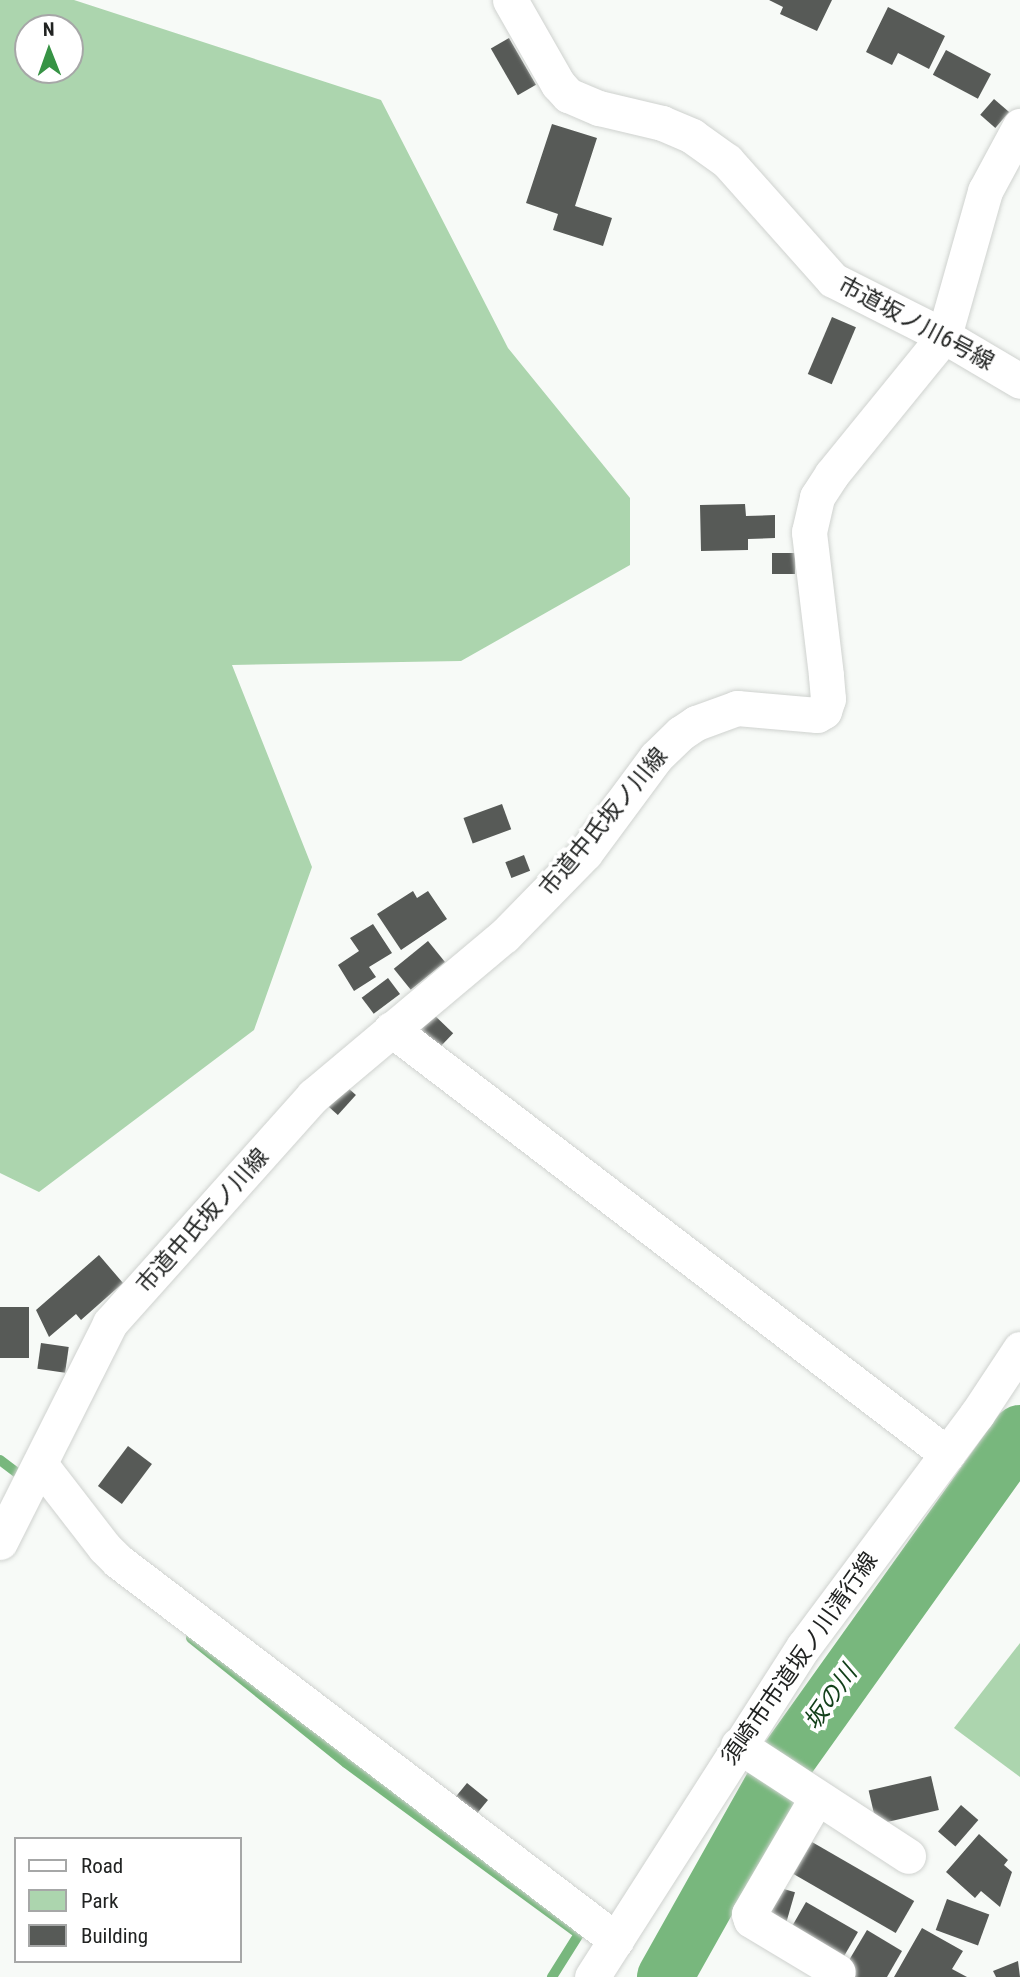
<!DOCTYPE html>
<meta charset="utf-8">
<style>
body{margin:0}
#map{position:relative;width:1020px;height:1977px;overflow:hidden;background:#f7faf7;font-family:"Roboto Condensed","Noto Sans JP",sans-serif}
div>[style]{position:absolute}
.green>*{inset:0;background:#acd5ae}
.stream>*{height:10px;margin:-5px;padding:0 5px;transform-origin:5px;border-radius:5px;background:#78b77d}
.river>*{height:56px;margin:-28px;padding:0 28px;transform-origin:28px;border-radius:28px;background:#78b77d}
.building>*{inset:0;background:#575a57;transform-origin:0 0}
.roads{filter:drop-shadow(0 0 2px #cfd2cf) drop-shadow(0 0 2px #cfd2cf)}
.minor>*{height:35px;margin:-17.5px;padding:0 17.5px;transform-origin:17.5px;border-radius:17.5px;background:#fff}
span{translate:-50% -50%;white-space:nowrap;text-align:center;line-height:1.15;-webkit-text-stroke:7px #fff;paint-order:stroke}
.street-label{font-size:23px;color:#212322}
.water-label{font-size:24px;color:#13401a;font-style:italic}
.legend{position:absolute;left:14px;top:1837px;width:228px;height:126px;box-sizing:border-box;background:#fff;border:2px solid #a6a7a7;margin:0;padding:9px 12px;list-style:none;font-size:21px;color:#212322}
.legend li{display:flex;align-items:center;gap:14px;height:35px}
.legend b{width:35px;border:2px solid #a6a7a7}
.north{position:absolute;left:14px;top:14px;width:70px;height:70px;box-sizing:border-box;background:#fff;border:2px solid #a6a7a7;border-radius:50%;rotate:359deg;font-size:19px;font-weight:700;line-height:28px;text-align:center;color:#212322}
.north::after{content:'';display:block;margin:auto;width:24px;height:32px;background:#379345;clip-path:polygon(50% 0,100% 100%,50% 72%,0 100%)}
</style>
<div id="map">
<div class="green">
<i style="clip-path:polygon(evenodd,0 0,74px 0,381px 100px,508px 348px,630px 498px,630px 565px,461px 661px,232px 665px,312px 867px,254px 1030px,39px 1192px,0 1173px,0 0,28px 28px,70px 28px,70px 70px,28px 70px,28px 28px)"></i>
<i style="clip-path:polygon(1020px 1643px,1020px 1777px,954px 1728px)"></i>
</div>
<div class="stream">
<i style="left:0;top:1460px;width:31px;rotate:37deg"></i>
<i style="left:191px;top:1638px;width:199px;rotate:38.9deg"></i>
<i style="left:346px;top:1763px;width:289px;rotate:36.3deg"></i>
<i style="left:579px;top:1934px;width:51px;rotate:122.1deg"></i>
</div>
<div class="river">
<i style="left:665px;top:1977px;width:248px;rotate:-60.7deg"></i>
<i style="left:786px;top:1761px;width:403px;rotate:-54.5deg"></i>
</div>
<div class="building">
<i style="clip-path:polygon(769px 0,832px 0,817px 31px,780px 14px,783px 7px)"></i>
<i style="clip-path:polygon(888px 7px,945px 36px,929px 69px,898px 53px,892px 65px,866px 52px)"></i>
<i style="left:509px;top:38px;width:54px;height:21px;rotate:60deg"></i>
<i style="left:946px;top:50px;width:51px;height:28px;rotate:28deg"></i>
<i style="left:994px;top:99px;width:20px;height:21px;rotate:41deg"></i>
<i style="clip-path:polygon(552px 124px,597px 138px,575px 206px,612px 218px,603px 246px,553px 230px,558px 214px,526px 203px)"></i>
<i style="left:832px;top:317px;width:26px;height:62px;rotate:23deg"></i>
<i style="clip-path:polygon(745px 504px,746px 516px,775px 515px,775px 538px,748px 539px,748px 550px,701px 551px,700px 505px)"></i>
<i style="left:772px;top:553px;width:23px;height:21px"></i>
<i style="left:502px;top:804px;width:27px;height:41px;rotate:70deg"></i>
<i style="left:524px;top:855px;width:17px;height:20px;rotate:69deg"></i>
<i style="clip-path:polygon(413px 891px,417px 898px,428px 891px,447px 919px,401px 950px,377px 914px)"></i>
<i style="clip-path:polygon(373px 924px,392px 953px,369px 967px,376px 977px,354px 991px,338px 965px,359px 951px,350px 938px)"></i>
<i style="left:428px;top:941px;width:27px;height:44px;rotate:51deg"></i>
<i style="left:388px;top:978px;width:20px;height:33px;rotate:53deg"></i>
<i style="left:428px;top:1009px;width:35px;height:22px;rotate:44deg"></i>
<i style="left:347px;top:1087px;width:12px;height:27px;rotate:42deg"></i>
<i style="clip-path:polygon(99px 1255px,123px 1283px,81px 1320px,76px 1314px,49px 1337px,36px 1310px)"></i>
<i style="left:0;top:1307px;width:29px;height:51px"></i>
<i style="left:41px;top:1343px;width:28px;height:26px;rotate:8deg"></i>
<i style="left:128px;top:1446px;width:30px;height:50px;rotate:37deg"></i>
<i style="left:931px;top:1776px;width:35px;height:64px;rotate:77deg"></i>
<i style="left:467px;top:1783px;width:27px;height:23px;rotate:39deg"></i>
<i style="left:961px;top:1805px;width:23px;height:35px;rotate:41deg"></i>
<i style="clip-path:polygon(979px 1834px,1008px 1860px,1004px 1865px,1012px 1872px,1000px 1907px,981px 1891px,975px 1898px,946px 1872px)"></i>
<i style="left:812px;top:1842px;width:118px;height:37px;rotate:30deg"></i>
<i style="left:770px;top:1885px;width:26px;height:35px;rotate:16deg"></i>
<i style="left:947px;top:1899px;width:45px;height:33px;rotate:20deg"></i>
<i style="left:806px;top:1902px;width:60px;height:36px;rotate:30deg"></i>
<i style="clip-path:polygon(922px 1928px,963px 1951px,952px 1969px,967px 1977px,894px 1977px)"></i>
<i style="clip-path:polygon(867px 1930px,902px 1951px,887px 1977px,839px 1977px)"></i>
<i style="clip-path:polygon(1018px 1961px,1020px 1977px,996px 1977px,993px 1971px)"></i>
</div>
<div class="roads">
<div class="minor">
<i style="left:510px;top:0;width:97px;rotate:60.3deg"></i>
<i style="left:558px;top:84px;width:15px;rotate:48deg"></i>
<i style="left:568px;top:95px;width:34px;rotate:23deg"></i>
<i style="left:599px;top:108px;width:65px;rotate:13.4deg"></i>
<i style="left:662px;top:123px;width:33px;rotate:23deg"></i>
<i style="left:692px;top:136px;width:43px;rotate:35.5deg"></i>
<i style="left:727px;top:161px;width:159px;rotate:48.3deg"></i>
<i style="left:833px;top:280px;width:124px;rotate:26.8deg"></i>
<i style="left:944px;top:336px;width:88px;rotate:30.6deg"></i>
<i style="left:391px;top:1029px;width:700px;rotate:37.39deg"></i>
<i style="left:40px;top:1464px;width:106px;rotate:52.3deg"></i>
<i style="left:105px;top:1548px;width:18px;rotate:45deg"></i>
<i style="left:118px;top:1561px;width:626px;rotate:37.27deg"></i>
<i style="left:0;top:1542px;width:245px;rotate:-63.3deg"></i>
<i style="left:110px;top:1323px;width:305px;rotate:-48.2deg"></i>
<i style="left:313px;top:1096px;width:249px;rotate:-40deg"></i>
<i style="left:504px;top:936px;width:116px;rotate:-45.7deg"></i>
<i style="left:585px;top:853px;width:119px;rotate:-53.5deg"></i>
<i style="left:656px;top:757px;width:35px;rotate:-44deg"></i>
<i style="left:681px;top:733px;width:18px;rotate:-34deg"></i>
<i style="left:696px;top:723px;width:44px;rotate:-20.1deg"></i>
<i style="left:737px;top:708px;width:80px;rotate:5deg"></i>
<i style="left:817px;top:715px;width:8px;rotate:-30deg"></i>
<i style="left:824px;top:711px;width:13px;rotate:-72deg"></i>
<i style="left:828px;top:699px;width:24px;rotate:-95deg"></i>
<i style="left:826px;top:675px;width:144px;rotate:-96.8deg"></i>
<i style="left:809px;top:532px;width:36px;rotate:-77deg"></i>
<i style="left:817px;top:497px;width:27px;rotate:-57deg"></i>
<i style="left:832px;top:474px;width:178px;rotate:-50.9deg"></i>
<i style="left:944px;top:336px;width:151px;rotate:-74.2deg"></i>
<i style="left:985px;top:191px;width:74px;rotate:-61.7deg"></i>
<i style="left:738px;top:1745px;width:203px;rotate:33.1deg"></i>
<i style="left:817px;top:1797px;width:135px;rotate:120.2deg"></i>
<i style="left:749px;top:1914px;width:6px;rotate:72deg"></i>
<i style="left:751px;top:1920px;width:101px;rotate:30.9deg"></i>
<i style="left:592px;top:1977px;width:393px;rotate:-57.4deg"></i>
<i style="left:804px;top:1646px;width:289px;rotate:-53.3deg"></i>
<i style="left:977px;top:1414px;width:78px;rotate:-56.5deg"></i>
</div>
</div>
<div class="street-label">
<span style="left:916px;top:324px;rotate:28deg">市道坂ノ川6号線</span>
<span style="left:604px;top:822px;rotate:-50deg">市道中氏坂ノ川線</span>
<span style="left:203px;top:1221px;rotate:-48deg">市道中氏坂ノ川線</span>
<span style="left:800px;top:1659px;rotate:-55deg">須崎市市道坂ノ川清行線</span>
</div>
<div class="water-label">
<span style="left:831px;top:1698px;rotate:-55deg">坂の川</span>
</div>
<ul class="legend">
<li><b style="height:9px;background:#fff"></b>Road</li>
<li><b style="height:19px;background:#acd5ae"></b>Park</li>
<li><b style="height:19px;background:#575a57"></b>Building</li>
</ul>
<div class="north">N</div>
</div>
